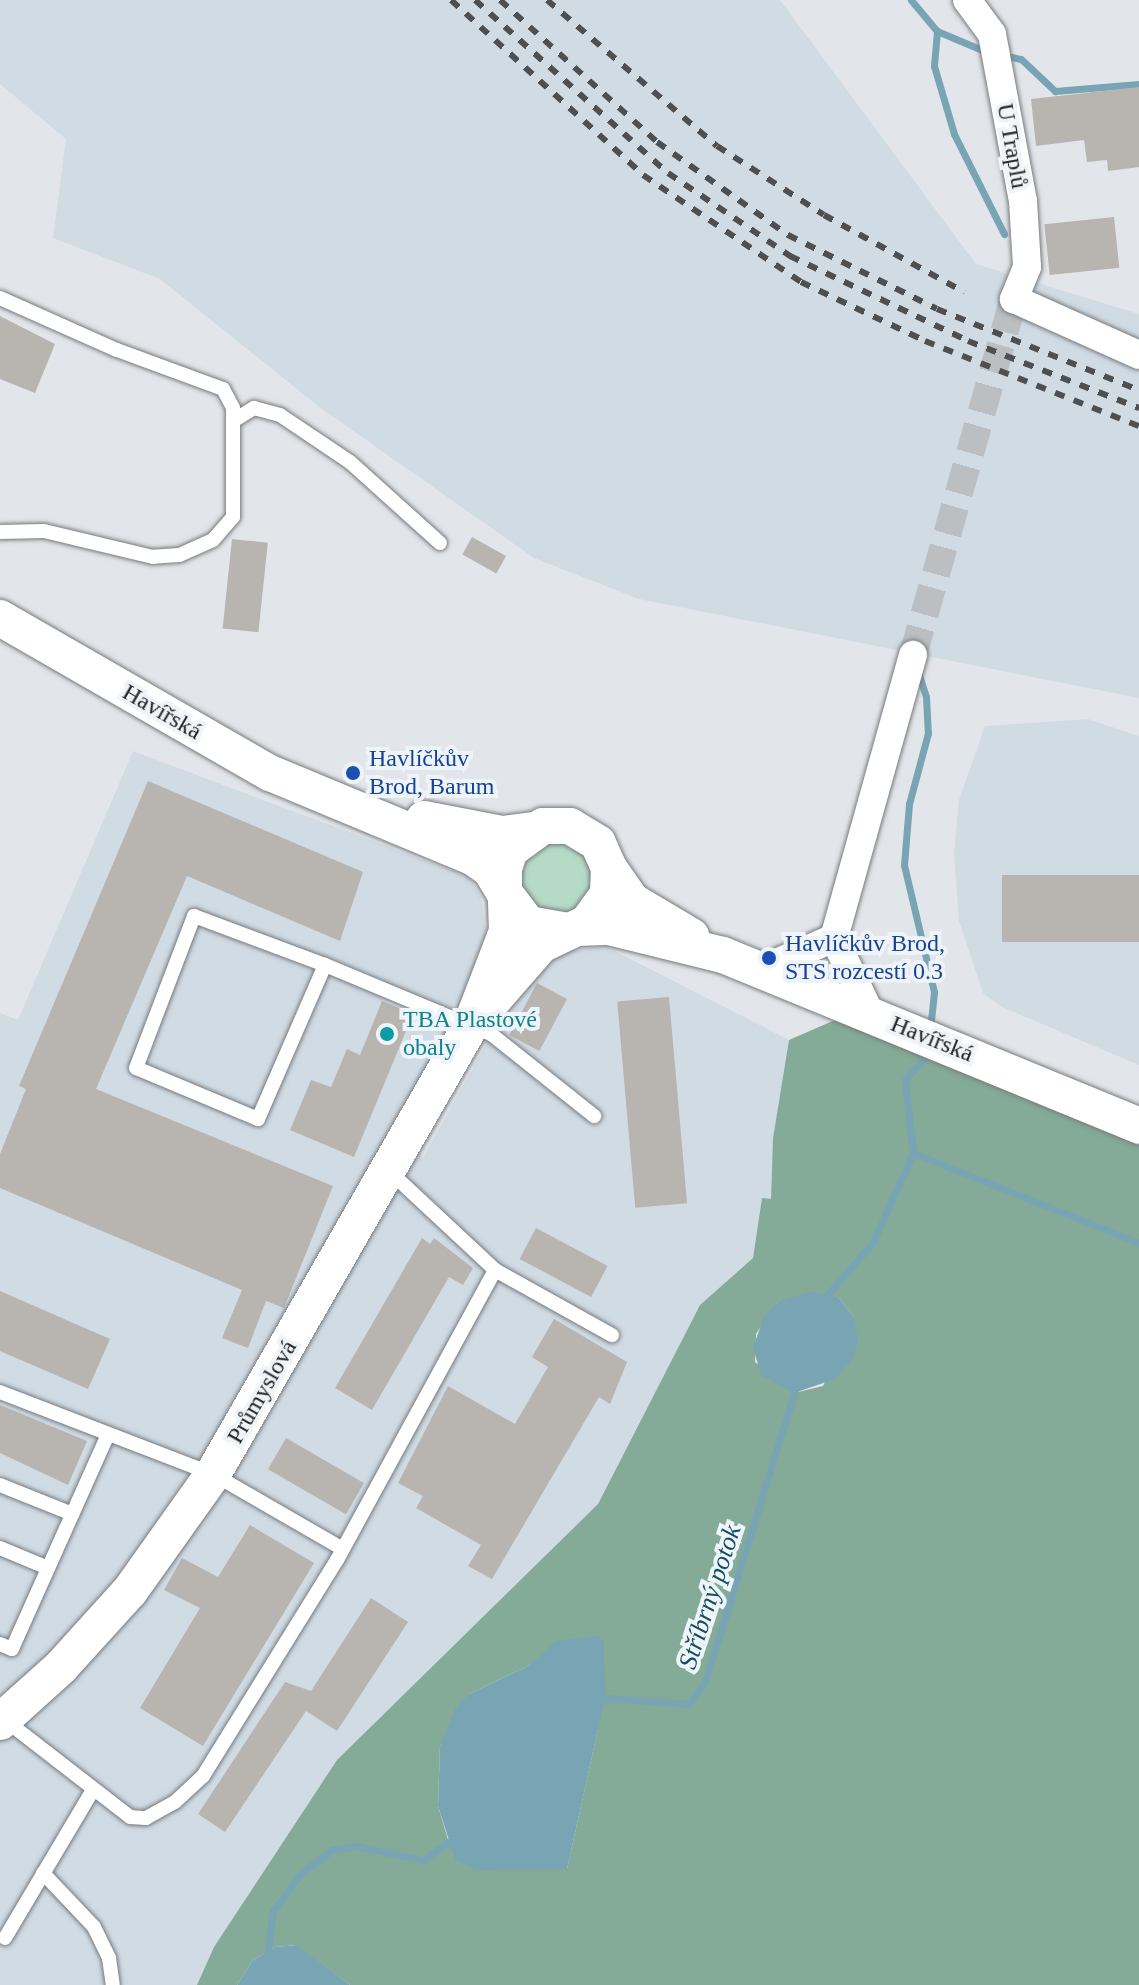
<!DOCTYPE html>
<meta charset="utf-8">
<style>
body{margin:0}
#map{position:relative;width:1139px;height:1985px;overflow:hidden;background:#e2e6ea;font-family:Georgia,serif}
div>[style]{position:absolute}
.built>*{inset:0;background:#d0dbe4}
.green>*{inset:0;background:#b5dbc7}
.round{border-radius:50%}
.forest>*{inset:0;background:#84ab97}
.water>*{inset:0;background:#79a4b3}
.stream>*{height:7px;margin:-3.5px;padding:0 3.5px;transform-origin:3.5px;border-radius:3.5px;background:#79a4b3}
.building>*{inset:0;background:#b8b5b1;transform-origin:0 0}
.minor-tunnel>*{height:28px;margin-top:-14px;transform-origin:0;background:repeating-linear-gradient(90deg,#bbbfc2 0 28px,transparent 0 42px)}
.roads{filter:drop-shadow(0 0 2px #777a7e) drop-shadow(0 0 2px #777a7e)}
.service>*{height:14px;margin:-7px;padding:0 7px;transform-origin:7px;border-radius:7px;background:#fff}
.minor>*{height:28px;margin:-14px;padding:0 14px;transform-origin:14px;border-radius:14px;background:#fff}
.tertiary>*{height:36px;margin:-18px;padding:0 18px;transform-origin:18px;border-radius:18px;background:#fff}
.rail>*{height:6px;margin-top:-3px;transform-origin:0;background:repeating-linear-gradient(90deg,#4d4f51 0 10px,transparent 0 20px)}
.dots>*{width:22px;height:22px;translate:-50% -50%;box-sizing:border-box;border:4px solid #eff4f8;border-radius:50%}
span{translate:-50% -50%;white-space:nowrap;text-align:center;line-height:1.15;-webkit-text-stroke:8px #eff4f8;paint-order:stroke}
.street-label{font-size:24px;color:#212324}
.transit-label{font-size:24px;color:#164399}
.left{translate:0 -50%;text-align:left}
.culture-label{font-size:24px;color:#0d838f}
.water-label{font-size:26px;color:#114e5e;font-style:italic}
</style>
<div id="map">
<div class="built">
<i style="clip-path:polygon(0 0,780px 0,976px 264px,1139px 314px,1139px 698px,639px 599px,534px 558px,318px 406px,160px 279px,53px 238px,66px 139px,0 84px)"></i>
<i style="clip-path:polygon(1088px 719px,1139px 736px,1139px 1065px,1002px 1007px,983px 993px,959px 921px,954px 854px,959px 800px,985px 726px)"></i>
<i style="clip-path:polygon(133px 751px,469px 877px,481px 897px,487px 946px,406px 1131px,423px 1158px,497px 1025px,547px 960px,564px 952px,605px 946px,789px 1040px,773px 1138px,771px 1200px,762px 1198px,753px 1258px,700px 1305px,598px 1504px,337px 1760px,214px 1947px,197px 1985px,0 1985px,0 1013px,18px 1020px)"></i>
</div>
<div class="green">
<i class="round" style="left:520px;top:842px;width:72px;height:72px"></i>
</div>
<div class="forest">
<i style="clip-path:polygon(evenodd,835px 1020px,1139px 1145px,1139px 1985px,350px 1985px,296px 1945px,275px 1947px,253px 1960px,237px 1985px,197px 1985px,214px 1947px,337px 1760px,598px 1504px,700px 1305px,753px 1258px,762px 1198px,771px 1199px,773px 1138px,789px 1040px,835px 1020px,839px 1298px,854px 1317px,823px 1386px,794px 1393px,755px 1362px,756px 1334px,777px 1303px,839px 1298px,835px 1020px,530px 1665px,598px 1729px,567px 1869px,506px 1868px,449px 1843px,438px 1806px,440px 1746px,469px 1694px,530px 1665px)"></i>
</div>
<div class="water">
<i style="clip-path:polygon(810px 1291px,839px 1298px,854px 1317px,858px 1343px,851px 1361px,835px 1379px,794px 1393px,761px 1375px,753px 1347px,765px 1315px,777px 1303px)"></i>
<i style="clip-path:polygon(597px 1636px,604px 1642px,605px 1698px,567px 1869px,475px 1870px,455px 1859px,438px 1806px,440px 1746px,455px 1709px,469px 1694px,530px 1665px,556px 1641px)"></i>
<i style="clip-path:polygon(297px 1945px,350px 1985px,237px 1985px,253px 1960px,275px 1947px)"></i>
</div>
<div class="stream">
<i style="left:911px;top:0;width:40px;rotate:50deg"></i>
<i style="left:937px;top:31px;width:35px;rotate:95deg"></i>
<i style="left:934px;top:66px;width:71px;rotate:73.6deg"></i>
<i style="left:954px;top:134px;width:112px;rotate:63.4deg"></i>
<i style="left:937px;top:31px;width:54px;rotate:22.8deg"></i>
<i style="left:1003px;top:55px;width:18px;rotate:13deg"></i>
<i style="left:1021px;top:59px;width:47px;rotate:43.3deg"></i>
<i style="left:1055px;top:91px;width:84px;rotate:-4.8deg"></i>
<i style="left:918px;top:672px;width:26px;rotate:72deg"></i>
<i style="left:926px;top:697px;width:36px;rotate:87deg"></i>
<i style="left:928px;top:733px;width:73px;rotate:105deg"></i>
<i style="left:909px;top:804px;width:61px;rotate:94.7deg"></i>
<i style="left:904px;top:865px;width:130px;rotate:76.7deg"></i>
<i style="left:934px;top:992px;width:36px;rotate:96deg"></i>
<i style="left:913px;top:1153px;width:243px;rotate:21.7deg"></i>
<i style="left:824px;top:1299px;width:75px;rotate:-49.3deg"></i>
<i style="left:873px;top:1242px;width:98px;rotate:-65.8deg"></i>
<i style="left:913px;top:1153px;width:73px;rotate:-96.3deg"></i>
<i style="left:905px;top:1080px;width:30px;rotate:-48deg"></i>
<i style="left:600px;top:1703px;width:7px;rotate:-45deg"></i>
<i style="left:605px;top:1698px;width:84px;rotate:4.1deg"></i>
<i style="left:689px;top:1704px;width:27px;rotate:-54deg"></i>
<i style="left:705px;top:1682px;width:309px;rotate:-72.9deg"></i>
<i style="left:267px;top:1959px;width:48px;rotate:-82.9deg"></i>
<i style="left:273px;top:1911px;width:49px;rotate:-53.4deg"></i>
<i style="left:302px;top:1872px;width:37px;rotate:-36deg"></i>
<i style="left:332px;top:1850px;width:25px;rotate:-9deg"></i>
<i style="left:357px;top:1846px;width:67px;rotate:12deg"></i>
<i style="left:423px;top:1860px;width:37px;rotate:-35deg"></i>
</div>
<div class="building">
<i style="clip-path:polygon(1139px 87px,1139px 167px,1108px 171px,1107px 160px,1087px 162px,1084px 140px,1036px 146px,1031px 99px)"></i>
<i style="left:1114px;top:217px;width:51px;height:70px;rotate:84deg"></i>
<i style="clip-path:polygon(0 316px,55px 344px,35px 393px,0 379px)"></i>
<i style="left:472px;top:537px;width:39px;height:20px;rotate:29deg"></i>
<i style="left:232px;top:539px;width:36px;height:90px;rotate:6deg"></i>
<i style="clip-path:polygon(148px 781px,363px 872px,340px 941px,187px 876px,96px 1089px,333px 1186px,284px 1308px,266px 1301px,248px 1348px,222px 1338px,242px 1290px,0 1188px,0 1154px,26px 1089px,19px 1086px)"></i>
<i style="left:1139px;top:875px;width:67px;height:137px;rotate:90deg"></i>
<i style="left:537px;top:983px;width:34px;height:59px;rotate:28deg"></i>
<i style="left:669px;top:997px;width:207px;height:52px;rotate:85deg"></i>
<i style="clip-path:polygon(382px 1001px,413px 1014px,354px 1157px,290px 1130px,311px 1080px,331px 1087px,347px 1049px,360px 1055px)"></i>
<i style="left:536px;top:1228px;width:81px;height:35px;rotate:28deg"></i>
<i style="clip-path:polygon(422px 1238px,430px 1244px,434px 1238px,473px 1268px,463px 1285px,449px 1277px,372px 1410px,335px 1388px)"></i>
<i style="clip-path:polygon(0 1291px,110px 1339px,88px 1389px,0 1351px)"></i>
<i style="clip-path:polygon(554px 1319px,627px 1362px,610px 1404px,599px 1397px,492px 1579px,468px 1566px,481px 1545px,416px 1508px,423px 1496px,398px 1483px,448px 1386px,515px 1424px,548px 1367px,532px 1357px)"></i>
<i style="clip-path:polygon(0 1405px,87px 1441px,68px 1485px,0 1453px)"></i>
<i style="left:286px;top:1438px;width:90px;height:36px;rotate:30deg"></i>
<i style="clip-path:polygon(250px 1525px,314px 1563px,203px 1746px,140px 1708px,200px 1608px,164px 1590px,182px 1558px,218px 1577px)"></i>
<i style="clip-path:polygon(371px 1598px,408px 1622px,337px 1731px,306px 1711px,225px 1832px,198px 1814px,285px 1682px,311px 1691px)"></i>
</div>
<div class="minor-tunnel">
<i style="left:913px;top:655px;width:370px;rotate:-74.2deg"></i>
</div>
<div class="roads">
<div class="service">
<i style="left:0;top:298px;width:128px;rotate:24deg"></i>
<i style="left:117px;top:350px;width:113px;rotate:20.2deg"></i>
<i style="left:223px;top:389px;width:21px;rotate:62deg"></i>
<i style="left:233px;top:408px;width:109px;rotate:90deg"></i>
<i style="left:233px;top:517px;width:30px;rotate:131deg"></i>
<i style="left:213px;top:540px;width:37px;rotate:156deg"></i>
<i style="left:179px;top:555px;width:26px;rotate:176deg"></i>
<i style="left:153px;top:557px;width:112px;rotate:-166.6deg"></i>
<i style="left:44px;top:531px;width:44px;rotate:178.7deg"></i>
<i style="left:233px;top:421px;width:25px;rotate:-32deg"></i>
<i style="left:254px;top:408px;width:27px;rotate:15deg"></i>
<i style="left:280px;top:415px;width:84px;rotate:33.9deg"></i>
<i style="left:350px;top:462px;width:121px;rotate:42deg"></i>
<i style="left:325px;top:965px;width:168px;rotate:113.5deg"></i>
<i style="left:258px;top:1119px;width:132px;rotate:-157.3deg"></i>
<i style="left:136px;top:1068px;width:163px;rotate:-69.1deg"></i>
<i style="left:194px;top:916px;width:140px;rotate:20.5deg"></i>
<i style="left:325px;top:965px;width:180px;rotate:22.6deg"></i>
<i style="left:491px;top:1034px;width:132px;rotate:38.5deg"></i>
<i style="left:390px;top:1172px;width:144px;rotate:43deg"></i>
<i style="left:495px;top:1270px;width:134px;rotate:29.1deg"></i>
<i style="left:0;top:1392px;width:228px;rotate:21.1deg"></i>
<i style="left:213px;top:1474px;width:150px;rotate:30deg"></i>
<i style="left:0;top:1485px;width:78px;rotate:21.9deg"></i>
<i style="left:0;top:1548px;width:52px;rotate:22.6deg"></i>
<i style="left:0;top:1644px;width:13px;rotate:23deg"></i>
<i style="left:12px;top:1649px;width:235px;rotate:-65.9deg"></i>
<i style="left:5px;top:1720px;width:158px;rotate:37.8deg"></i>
<i style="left:130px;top:1817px;width:16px;rotate:4deg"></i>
<i style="left:146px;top:1818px;width:33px;rotate:-29deg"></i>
<i style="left:175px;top:1802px;width:38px;rotate:-43deg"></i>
<i style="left:203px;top:1776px;width:254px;rotate:-58.2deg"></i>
<i style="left:337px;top:1560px;width:330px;rotate:-61.4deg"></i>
<i style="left:43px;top:1873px;width:74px;rotate:46.6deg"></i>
<i style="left:94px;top:1927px;width:34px;rotate:64deg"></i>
<i style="left:109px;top:1958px;width:27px;rotate:82deg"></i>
<i style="left:5px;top:1938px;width:172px;rotate:-59.3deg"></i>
</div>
<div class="minor">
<i style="left:967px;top:0;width:42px;rotate:53.7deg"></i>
<i style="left:992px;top:34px;width:170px;rotate:79.5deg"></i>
<i style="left:1023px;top:201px;width:66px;rotate:86.5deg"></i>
<i style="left:1027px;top:267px;width:35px;rotate:112deg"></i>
<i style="left:1014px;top:299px;width:137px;rotate:24.1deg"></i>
<i style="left:760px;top:970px;width:81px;rotate:-23.4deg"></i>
<i style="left:870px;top:1013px;width:83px;rotate:-115.6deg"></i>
<i style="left:834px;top:938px;width:294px;rotate:-74.4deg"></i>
</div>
<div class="tertiary">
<i style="left:0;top:618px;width:311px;rotate:29.9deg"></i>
<i style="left:270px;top:773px;width:221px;rotate:22.6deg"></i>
<i style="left:474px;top:858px;width:19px;rotate:35deg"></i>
<i style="left:490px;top:869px;width:27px;rotate:59deg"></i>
<i style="left:424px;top:819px;width:79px;rotate:10.9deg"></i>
<i style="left:502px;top:834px;width:31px;rotate:-7deg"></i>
<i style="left:609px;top:868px;width:40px;rotate:55.1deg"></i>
<i style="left:632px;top:901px;width:69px;rotate:30.7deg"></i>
<i style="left:577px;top:928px;width:32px;rotate:-2deg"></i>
<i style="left:609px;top:927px;width:117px;rotate:13.8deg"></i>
<i style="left:723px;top:955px;width:450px;rotate:22.3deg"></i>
<i style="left:488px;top:1006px;width:81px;rotate:-49deg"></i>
<i style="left:541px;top:945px;width:51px;rotate:-25.6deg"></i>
<i style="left:587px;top:923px;width:36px;rotate:-54deg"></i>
<i style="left:608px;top:894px;width:26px;rotate:-88deg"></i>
<i style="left:609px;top:868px;width:27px;rotate:-114deg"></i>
<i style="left:598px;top:843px;width:33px;rotate:-149deg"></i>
<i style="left:570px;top:826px;width:27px;rotate:180deg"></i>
<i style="left:543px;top:826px;width:41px;rotate:144deg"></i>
<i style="left:510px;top:850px;width:19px;rotate:108deg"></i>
<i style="left:504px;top:868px;width:24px;rotate:90deg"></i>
<i style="left:504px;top:892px;width:40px;rotate:53deg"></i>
<i style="left:528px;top:924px;width:41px;rotate:9.9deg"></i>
<i style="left:0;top:1722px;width:82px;rotate:-42deg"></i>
<i style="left:61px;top:1667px;width:103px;rotate:-47.8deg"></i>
<i style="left:130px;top:1591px;width:143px;rotate:-54.6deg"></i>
<i style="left:213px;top:1474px;width:518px;rotate:-60.12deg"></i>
<i style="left:471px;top:1025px;width:101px;rotate:-69deg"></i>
<i style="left:507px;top:931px;width:34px;rotate:-92deg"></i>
</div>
</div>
<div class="rail">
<i style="left:451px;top:0;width:260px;rotate:42.3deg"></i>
<i style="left:643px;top:175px;width:191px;rotate:34.1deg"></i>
<i style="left:801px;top:282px;width:137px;rotate:25.4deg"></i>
<i style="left:925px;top:341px;width:230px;rotate:21.7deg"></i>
<i style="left:475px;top:0;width:259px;rotate:41.9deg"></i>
<i style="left:668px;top:173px;width:148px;rotate:34.2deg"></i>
<i style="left:790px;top:256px;width:197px;rotate:25.5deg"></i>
<i style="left:968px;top:341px;width:184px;rotate:21.4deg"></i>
<i style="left:500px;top:0;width:212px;rotate:42.1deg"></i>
<i style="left:657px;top:142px;width:161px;rotate:35.4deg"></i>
<i style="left:788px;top:235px;width:166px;rotate:26.4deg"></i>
<i style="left:937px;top:309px;width:218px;rotate:21.9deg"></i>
<i style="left:547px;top:0;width:224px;rotate:40.7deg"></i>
<i style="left:717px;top:146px;width:127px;rotate:32.8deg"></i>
<i style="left:824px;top:215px;width:160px;rotate:28.8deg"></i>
</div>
<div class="dots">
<i style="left:353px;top:773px;background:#1a4fb4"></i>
<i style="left:769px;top:958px;background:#1a4fb4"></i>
<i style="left:387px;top:1034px;background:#0f9aa8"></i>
</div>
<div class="street-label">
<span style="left:1012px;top:146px;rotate:80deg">U Traplů</span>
<span style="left:162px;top:712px;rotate:30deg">Havířská</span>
<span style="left:932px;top:1039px;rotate:22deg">Havířská</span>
<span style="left:262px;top:1392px;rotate:-60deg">Průmyslová</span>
</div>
<div class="transit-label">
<span class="left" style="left:369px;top:773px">Havlíčkův<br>Brod, Barum</span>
<span class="left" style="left:785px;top:958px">Havlíčkův Brod,<br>STS rozcestí 0.3</span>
</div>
<div class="culture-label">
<span class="left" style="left:403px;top:1034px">TBA Plastové<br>obaly</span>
</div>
<div class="water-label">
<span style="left:710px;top:1597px;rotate:-72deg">Stříbrný potok</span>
</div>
</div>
